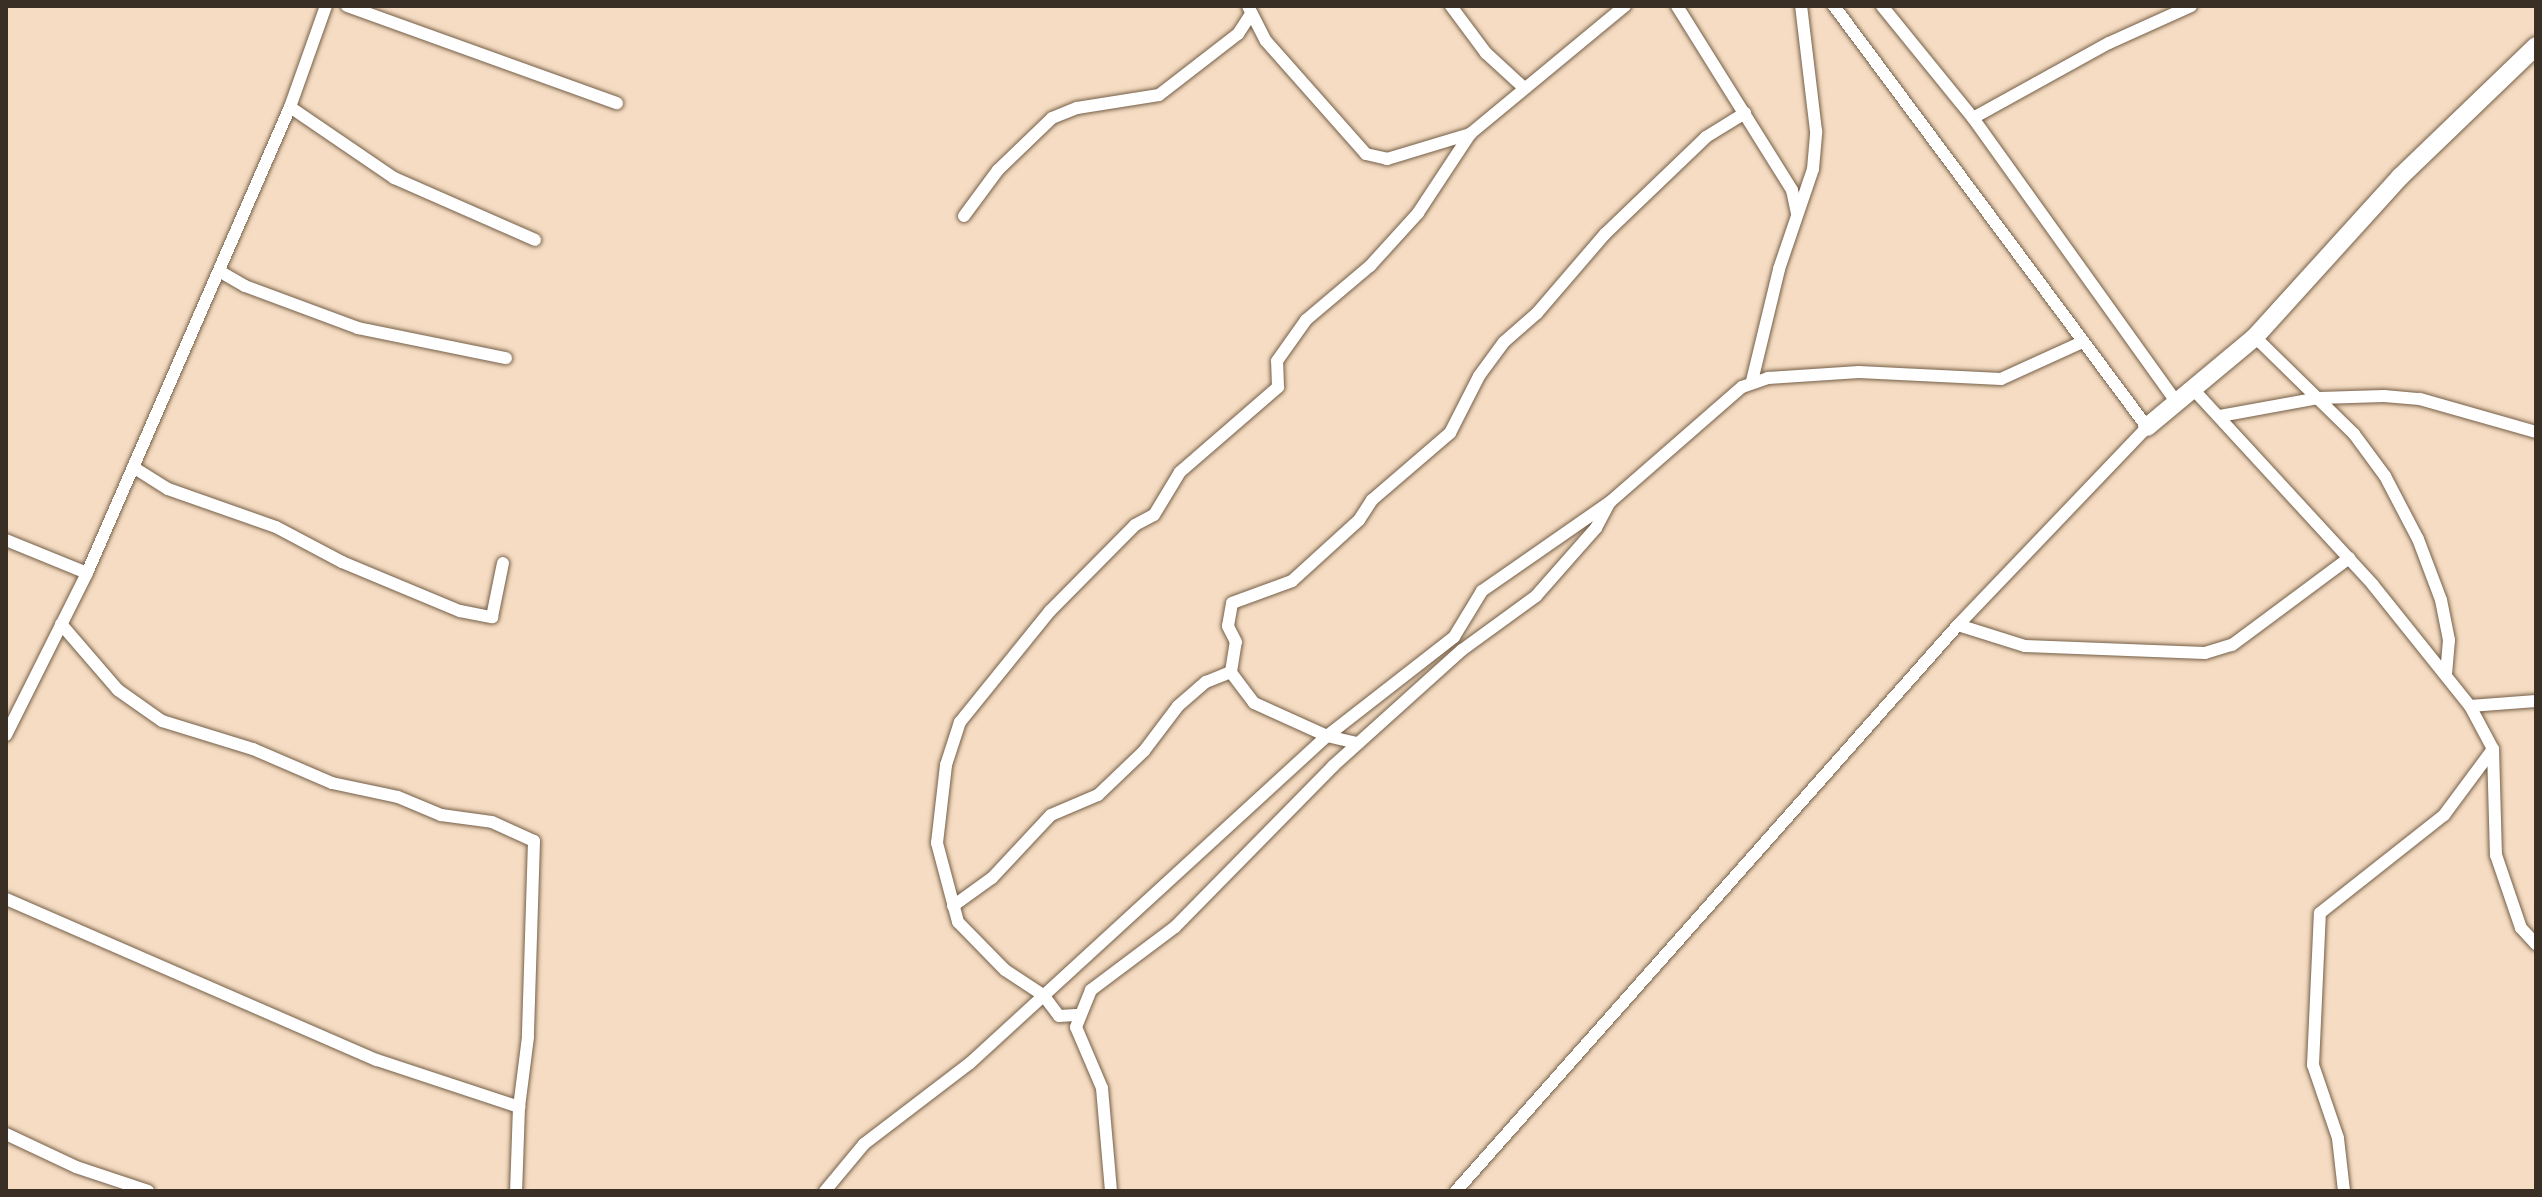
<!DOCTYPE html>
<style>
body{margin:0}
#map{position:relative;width:2542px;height:1197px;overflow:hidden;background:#f5dcc2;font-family:"Alegreya Sans",sans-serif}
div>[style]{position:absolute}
.roads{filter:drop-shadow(0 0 2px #755f48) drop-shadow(0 0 2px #755f48)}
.street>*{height:12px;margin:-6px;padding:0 6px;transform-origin:6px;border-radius:6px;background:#fff}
.secondary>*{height:18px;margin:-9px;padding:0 9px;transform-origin:9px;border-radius:9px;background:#fff}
span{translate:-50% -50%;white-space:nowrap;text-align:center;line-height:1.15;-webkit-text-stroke:6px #f5dcc2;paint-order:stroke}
.frame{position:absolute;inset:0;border:8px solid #392f25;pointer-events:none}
</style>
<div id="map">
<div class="roads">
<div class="street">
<i style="left:347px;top:6px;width:287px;rotate:19.8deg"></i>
<i style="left:1248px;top:6px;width:39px;rotate:63deg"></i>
<i style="left:1266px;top:41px;width:151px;rotate:48.5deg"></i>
<i style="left:1366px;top:154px;width:22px;rotate:13deg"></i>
<i style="left:1387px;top:159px;width:87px;rotate:-16.8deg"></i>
<i style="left:1470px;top:134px;width:201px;rotate:-39.6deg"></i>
<i style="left:1451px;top:6px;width:59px;rotate:53.3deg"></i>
<i style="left:1486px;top:53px;width:52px;rotate:42.6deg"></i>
<i style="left:1677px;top:6px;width:217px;rotate:58deg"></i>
<i style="left:1792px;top:190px;width:24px;rotate:78deg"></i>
<i style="left:1882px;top:6px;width:144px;rotate:50.9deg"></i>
<i style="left:1973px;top:118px;width:350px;rotate:54.4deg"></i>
<i style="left:290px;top:107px;width:126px;rotate:34.3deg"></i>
<i style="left:394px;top:178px;width:154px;rotate:23.7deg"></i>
<i style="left:1973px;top:118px;width:155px;rotate:-28.9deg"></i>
<i style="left:2109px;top:43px;width:90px;rotate:-24.3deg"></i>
<i style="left:964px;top:216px;width:57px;rotate:-53.5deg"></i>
<i style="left:998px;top:170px;width:75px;rotate:-43.9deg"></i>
<i style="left:1052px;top:118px;width:27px;rotate:-22deg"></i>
<i style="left:1077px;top:108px;width:83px;rotate:-9deg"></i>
<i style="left:1159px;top:95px;width:100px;rotate:-37.7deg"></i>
<i style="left:1238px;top:34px;width:24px;rotate:-57deg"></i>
<i style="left:219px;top:271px;width:30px;rotate:30deg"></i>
<i style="left:245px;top:286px;width:121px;rotate:20.4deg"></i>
<i style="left:358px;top:328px;width:151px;rotate:11.5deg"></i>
<i style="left:2255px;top:337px;width:139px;rotate:44.4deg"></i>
<i style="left:2354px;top:434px;width:52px;rotate:53.6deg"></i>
<i style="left:2385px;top:476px;width:71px;rotate:62.4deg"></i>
<i style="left:2418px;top:539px;width:65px;rotate:69.3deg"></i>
<i style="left:2441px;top:600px;width:41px;rotate:78.7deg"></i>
<i style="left:2449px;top:640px;width:32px;rotate:95deg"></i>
<i style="left:1752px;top:381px;width:115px;rotate:-76.4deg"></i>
<i style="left:1779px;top:269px;width:106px;rotate:-71.2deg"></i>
<i style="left:1813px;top:169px;width:38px;rotate:-85deg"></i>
<i style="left:1816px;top:131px;width:126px;rotate:-96.8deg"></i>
<i style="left:2193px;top:389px;width:266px;rotate:47.4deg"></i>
<i style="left:2373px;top:585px;width:155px;rotate:51.3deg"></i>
<i style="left:2470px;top:706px;width:49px;rotate:61.9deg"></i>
<i style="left:2493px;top:749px;width:106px;rotate:88.4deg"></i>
<i style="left:2496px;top:855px;width:77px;rotate:71.1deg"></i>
<i style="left:2521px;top:928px;width:22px;rotate:47deg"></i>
<i style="left:2220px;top:416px;width:101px;rotate:-10.3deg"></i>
<i style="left:2319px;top:398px;width:65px;rotate:-1.8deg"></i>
<i style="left:2384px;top:396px;width:36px;rotate:5deg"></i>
<i style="left:2420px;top:399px;width:121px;rotate:15.9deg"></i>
<i style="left:133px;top:467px;width:41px;rotate:32.2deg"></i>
<i style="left:168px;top:489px;width:114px;rotate:19.4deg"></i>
<i style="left:276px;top:527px;width:75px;rotate:27.9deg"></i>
<i style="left:342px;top:562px;width:128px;rotate:22.6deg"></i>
<i style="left:460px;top:611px;width:33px;rotate:11deg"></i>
<i style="left:492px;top:617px;width:55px;rotate:-78.5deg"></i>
<i style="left:6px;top:540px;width:87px;rotate:22.2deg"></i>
<i style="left:61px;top:624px;width:87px;rotate:49.2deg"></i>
<i style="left:118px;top:690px;width:54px;rotate:35.2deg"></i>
<i style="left:162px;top:721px;width:95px;rotate:17.1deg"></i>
<i style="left:253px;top:749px;width:86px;rotate:23.3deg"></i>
<i style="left:332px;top:783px;width:67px;rotate:12deg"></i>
<i style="left:398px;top:797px;width:47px;rotate:22.7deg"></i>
<i style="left:441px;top:815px;width:51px;rotate:7.8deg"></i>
<i style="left:492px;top:822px;width:46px;rotate:24.3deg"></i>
<i style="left:534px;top:841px;width:196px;rotate:91.8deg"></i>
<i style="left:528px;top:1037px;width:71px;rotate:97.3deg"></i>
<i style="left:1958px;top:625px;width:70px;rotate:17.4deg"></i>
<i style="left:2025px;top:646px;width:180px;rotate:2.2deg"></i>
<i style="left:2205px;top:653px;width:28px;rotate:-17deg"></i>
<i style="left:2232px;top:645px;width:146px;rotate:-36.6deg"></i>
<i style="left:2470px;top:706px;width:66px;rotate:-4.3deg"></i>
<i style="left:6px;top:735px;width:181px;rotate:-63.4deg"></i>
<i style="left:87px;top:573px;width:508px;rotate:-66.46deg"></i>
<i style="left:290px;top:107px;width:107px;rotate:-70.4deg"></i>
<i style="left:1357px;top:743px;width:31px;rotate:-167deg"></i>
<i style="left:1327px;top:736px;width:80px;rotate:-155.7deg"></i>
<i style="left:1254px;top:703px;width:39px;rotate:-127deg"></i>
<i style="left:1231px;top:672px;width:30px;rotate:-81deg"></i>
<i style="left:1236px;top:642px;width:18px;rotate:-117deg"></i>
<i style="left:1228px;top:626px;width:23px;rotate:-80deg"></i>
<i style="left:1232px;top:603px;width:64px;rotate:-20.1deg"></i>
<i style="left:1292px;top:581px;width:91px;rotate:-42.3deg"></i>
<i style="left:1359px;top:520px;width:24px;rotate:-57deg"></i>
<i style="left:1372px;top:500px;width:103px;rotate:-40.7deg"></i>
<i style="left:1450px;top:433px;width:64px;rotate:-63deg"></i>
<i style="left:1479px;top:376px;width:42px;rotate:-53.7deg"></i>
<i style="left:1504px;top:342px;width:44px;rotate:-41.3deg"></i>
<i style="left:1537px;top:313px;width:104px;rotate:-49.3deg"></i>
<i style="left:1605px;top:234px;width:140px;rotate:-43.8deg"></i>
<i style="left:1706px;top:137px;width:46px;rotate:-31.6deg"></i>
<i style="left:6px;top:899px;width:404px;rotate:23.5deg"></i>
<i style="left:377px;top:1060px;width:150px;rotate:18.3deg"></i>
<i style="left:519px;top:1107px;width:84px;rotate:92deg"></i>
<i style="left:953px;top:906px;width:48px;rotate:-35.7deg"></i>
<i style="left:992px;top:878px;width:86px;rotate:-46.9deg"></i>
<i style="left:1051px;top:815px;width:51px;rotate:-23.1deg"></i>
<i style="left:1098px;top:795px;width:64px;rotate:-43.7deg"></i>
<i style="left:1144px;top:751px;width:56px;rotate:-52.9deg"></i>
<i style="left:1178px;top:706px;width:37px;rotate:-41deg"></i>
<i style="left:1206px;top:682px;width:27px;rotate:-22deg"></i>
<i style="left:1076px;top:1015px;width:17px;rotate:177deg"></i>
<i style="left:1059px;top:1016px;width:26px;rotate:-127deg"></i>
<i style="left:1043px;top:995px;width:45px;rotate:-146.7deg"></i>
<i style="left:1005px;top:970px;width:67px;rotate:-134.4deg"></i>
<i style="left:958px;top:922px;width:82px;rotate:-104.9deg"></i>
<i style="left:937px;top:843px;width:79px;rotate:-83.4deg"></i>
<i style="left:946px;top:765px;width:45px;rotate:-72deg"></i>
<i style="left:960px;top:722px;width:143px;rotate:-51deg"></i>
<i style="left:1050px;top:611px;width:121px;rotate:-45.3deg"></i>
<i style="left:1135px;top:525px;width:21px;rotate:-28deg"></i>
<i style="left:1154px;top:515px;width:50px;rotate:-58.8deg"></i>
<i style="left:1180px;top:472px;width:130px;rotate:-40.9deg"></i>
<i style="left:1278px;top:387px;width:26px;rotate:-92deg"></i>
<i style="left:1277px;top:361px;width:50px;rotate:-54.7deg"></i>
<i style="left:1306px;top:320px;width:84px;rotate:-40.2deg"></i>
<i style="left:1370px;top:266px;width:72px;rotate:-47.8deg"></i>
<i style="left:1418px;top:213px;width:95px;rotate:-56.6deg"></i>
<i style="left:6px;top:1134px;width:77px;rotate:25.2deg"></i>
<i style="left:76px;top:1167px;width:76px;rotate:18.4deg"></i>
<i style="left:825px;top:1191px;width:61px;rotate:-50.3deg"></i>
<i style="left:864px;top:1144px;width:133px;rotate:-37.4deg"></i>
<i style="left:970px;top:1063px;width:484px;rotate:-42.5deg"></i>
<i style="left:1327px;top:736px;width:161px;rotate:-37.9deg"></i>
<i style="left:1454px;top:637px;width:54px;rotate:-58.7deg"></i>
<i style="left:1482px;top:591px;width:156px;rotate:-34.8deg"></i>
<i style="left:1610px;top:502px;width:175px;rotate:-41.1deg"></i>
<i style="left:1742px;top:387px;width:28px;rotate:-19deg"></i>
<i style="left:1768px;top:378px;width:91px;rotate:-3.8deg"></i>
<i style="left:1859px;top:372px;width:142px;rotate:2.8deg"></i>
<i style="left:2001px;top:379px;width:87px;rotate:-24.5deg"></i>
<i style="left:1111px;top:1191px;width:103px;rotate:-95deg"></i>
<i style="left:1102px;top:1088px;width:66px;rotate:-113.1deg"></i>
<i style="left:1076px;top:1027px;width:40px;rotate:-68deg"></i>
<i style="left:1091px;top:990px;width:105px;rotate:-36.9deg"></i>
<i style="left:1175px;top:927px;width:226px;rotate:-45.5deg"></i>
<i style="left:1333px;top:766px;width:173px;rotate:-42deg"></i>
<i style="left:1462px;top:650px;width:92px;rotate:-36.1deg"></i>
<i style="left:1536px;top:596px;width:91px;rotate:-48.6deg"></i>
<i style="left:1596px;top:528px;width:26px;rotate:-62deg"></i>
<i style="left:1456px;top:1191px;width:757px;rotate:-48.43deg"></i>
<i style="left:1958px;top:625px;width:274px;rotate:-46.3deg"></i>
<i style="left:2147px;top:427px;width:525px;rotate:-126.63deg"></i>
<i style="left:2344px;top:1191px;width:53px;rotate:-96.5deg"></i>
<i style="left:2338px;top:1138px;width:77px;rotate:-108.9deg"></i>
<i style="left:2313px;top:1065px;width:152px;rotate:-87.4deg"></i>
<i style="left:2320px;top:913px;width:158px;rotate:-38.3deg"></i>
<i style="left:2444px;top:815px;width:82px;rotate:-53.4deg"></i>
</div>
<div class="secondary">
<i style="left:2147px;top:427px;width:141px;rotate:-39.8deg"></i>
<i style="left:2255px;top:337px;width:216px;rotate:-47.8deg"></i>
<i style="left:2400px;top:177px;width:189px;rotate:-43.9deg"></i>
</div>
</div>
<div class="frame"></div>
</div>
